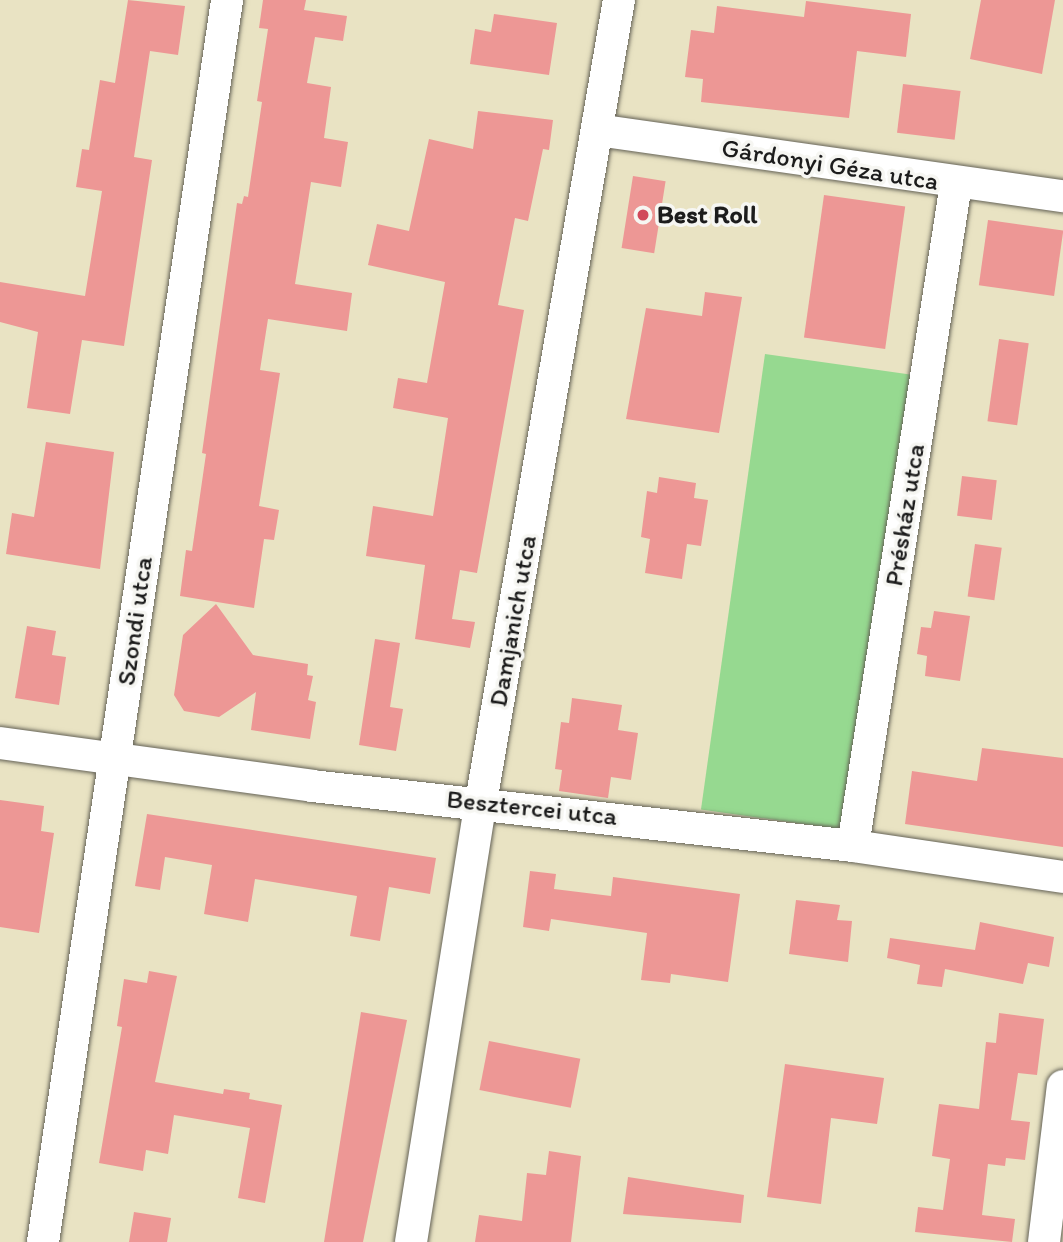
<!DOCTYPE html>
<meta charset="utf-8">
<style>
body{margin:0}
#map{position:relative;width:1063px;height:1242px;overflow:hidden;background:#e9e3c3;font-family:Itim,sans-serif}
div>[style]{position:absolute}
.green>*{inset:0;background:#96d990;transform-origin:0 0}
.building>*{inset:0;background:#ed9795;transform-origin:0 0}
.roads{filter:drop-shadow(0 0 2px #646256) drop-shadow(0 0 2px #646256)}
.minor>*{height:32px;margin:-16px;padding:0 16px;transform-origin:16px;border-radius:16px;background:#fff}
.dots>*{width:19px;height:19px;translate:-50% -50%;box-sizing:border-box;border:4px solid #f6f6f2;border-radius:50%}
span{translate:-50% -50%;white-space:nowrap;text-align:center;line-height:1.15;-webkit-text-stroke:7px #f6f6f2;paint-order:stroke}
.street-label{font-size:26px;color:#1c1c1c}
.poi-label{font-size:26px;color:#1c1c1c;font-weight:700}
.left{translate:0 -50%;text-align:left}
</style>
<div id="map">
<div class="green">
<i style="left:765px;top:354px;width:150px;height:460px;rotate:8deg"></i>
</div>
<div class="building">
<i style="clip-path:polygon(128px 0,185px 6px,178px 55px,150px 51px,134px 157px,152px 160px,124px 346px,82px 340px,70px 414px,27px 408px,38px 332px,0 322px,0 282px,85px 296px,102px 191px,76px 187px,82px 149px,89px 150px,100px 80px,115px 83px)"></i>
<i style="clip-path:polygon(263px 0,306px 0,304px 10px,347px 16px,343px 41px,315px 37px,307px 83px,331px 87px,324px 138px,348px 142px,341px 187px,311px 182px,295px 284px,352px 293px,347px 331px,268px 319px,260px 370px,280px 373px,259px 506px,279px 510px,274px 540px,264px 539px,254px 608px,180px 596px,186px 550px,192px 551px,206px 454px,202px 453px,237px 203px,242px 204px,244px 196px,248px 197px,262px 102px,257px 101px,268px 29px,259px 28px)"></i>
<i style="clip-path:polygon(981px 0,1055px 0,1042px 74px,970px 59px)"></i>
<i style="clip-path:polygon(806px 1px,911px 14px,906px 57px,857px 51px,849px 118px,701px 102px,703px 79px,685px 77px,691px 30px,714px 33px,717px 6px,804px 17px)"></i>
<i style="clip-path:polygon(494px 14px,557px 23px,549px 75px,470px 64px,475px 29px,491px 32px)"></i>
<i style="left:903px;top:84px;width:58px;height:49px;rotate:7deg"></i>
<i style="clip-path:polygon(478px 111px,553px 120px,549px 150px,543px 149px,528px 221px,515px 218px,498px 305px,524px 310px,477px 573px,460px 570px,452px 619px,475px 622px,470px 648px,415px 639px,425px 565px,366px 556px,373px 506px,433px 516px,448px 418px,393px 408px,398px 378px,427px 383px,445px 282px,368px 265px,377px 224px,409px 231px,429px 139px,473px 149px)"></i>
<i style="left:633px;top:176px;width:33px;height:73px;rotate:9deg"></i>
<i style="left:824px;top:195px;width:82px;height:144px;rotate:8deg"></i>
<i style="left:988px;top:220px;width:76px;height:66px;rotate:8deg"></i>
<i style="clip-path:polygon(705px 292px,742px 297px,719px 433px,626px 419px,646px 308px,702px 316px)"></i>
<i style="left:999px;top:339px;width:30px;height:83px;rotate:8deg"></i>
<i style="clip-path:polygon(46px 442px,114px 452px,100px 569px,6px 554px,12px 513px,34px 517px)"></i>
<i style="left:962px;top:476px;width:35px;height:40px;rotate:7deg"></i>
<i style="clip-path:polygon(659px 477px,696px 483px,694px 498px,708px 500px,701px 546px,687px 544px,682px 579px,645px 573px,650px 539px,641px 537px,647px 491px,657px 493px)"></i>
<i style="left:975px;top:544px;width:27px;height:53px;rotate:8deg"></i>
<i style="clip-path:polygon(216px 604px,253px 655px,308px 664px,307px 675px,313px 676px,308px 700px,316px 702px,310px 739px,251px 730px,256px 692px,219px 717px,184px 711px,174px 695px,183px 635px)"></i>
<i style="clip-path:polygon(934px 611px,970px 616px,960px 681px,925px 676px,927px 656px,917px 654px,921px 627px,931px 628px)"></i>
<i style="clip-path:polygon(27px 626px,56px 631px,52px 655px,66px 657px,59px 705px,15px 698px)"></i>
<i style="clip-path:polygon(375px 639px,400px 643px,390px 707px,403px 709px,396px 751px,359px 745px)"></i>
<i style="clip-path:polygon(572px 698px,622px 705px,618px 730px,638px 733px,631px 780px,611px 777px,608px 798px,559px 791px,562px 770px,555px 769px,561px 722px,569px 723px)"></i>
<i style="clip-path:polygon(982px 748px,1063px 758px,1063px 847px,905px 824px,912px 771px,977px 781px)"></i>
<i style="clip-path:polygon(0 800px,44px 806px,41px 831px,54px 833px,39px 933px,0 927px)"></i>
<i style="clip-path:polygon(147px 814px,436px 858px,430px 894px,389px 887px,380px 941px,350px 936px,357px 896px,255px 879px,248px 922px,204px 914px,212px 865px,165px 857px,160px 890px,135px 886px)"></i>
<i style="clip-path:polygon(530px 871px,556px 874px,554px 889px,611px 896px,613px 877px,740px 894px,728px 982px,671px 974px,670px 983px,641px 980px,647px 933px,551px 919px,549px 931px,523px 927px)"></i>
<i style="clip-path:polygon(796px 900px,840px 905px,837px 920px,852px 921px,848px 962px,789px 954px)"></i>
<i style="clip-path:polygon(980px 922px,1054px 937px,1049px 967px,1028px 963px,1023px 984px,945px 969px,942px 987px,917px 984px,920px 965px,887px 958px,890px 938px,975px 950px)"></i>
<i style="clip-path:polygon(149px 971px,177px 976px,155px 1082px,223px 1094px,224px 1089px,250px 1093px,249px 1099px,282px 1105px,265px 1203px,238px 1198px,250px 1128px,174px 1115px,168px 1154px,146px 1150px,143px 1171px,99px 1163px,122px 1027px,117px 1026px,124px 979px,147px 983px)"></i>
<i style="clip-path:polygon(361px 1012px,407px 1020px,363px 1242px,324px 1242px)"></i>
<i style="clip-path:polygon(999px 1013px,1044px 1019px,1037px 1075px,1018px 1073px,1011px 1120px,1030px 1122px,1025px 1160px,1006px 1158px,1005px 1166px,988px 1164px,982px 1215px,1015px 1219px,1012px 1242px,915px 1232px,918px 1207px,943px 1210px,950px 1159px,932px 1156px,939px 1104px,979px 1109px,986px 1042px,996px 1043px)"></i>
<i style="left:489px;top:1041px;width:93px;height:50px;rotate:11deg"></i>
<i style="clip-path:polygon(785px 1064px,884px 1078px,877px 1124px,831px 1118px,821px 1204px,767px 1197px)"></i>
<i style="clip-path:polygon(549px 1151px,581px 1156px,571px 1242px,475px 1242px,479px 1215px,522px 1221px,527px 1173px,546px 1175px)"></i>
<i style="clip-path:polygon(628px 1177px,744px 1195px,741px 1223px,623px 1214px)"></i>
<i style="clip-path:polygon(134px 1212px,171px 1218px,167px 1242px,129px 1242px)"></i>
</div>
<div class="roads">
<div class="minor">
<i style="left:597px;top:130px;width:471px;rotate:8.1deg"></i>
<i style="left:0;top:743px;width:315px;rotate:7.8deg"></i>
<i style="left:312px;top:786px;width:544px;rotate:6.33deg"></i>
<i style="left:853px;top:846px;width:212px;rotate:8.4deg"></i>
<i style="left:853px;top:846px;width:670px;rotate:-81.16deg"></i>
<i style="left:43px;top:1242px;width:1256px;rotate:-81.57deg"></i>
<i style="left:411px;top:1242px;width:446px;rotate:-81deg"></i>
<i style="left:481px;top:802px;width:814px;rotate:-80.24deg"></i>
<i style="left:1044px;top:1242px;width:157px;rotate:-83.1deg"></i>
</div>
</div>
<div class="dots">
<i style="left:643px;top:215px;background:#d1495b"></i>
</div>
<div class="street-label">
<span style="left:830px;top:165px;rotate:9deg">Gárdonyi Géza utca</span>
<span style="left:905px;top:515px;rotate:-81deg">Présház utca</span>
<span style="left:135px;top:621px;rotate:-82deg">Szondi utca</span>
<span style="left:513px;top:621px;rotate:-80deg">Damjanich utca</span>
<span style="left:532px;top:808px;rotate:6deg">Besztercei utca</span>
</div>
<div class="poi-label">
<span class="left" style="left:657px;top:215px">Best Roll</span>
</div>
</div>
